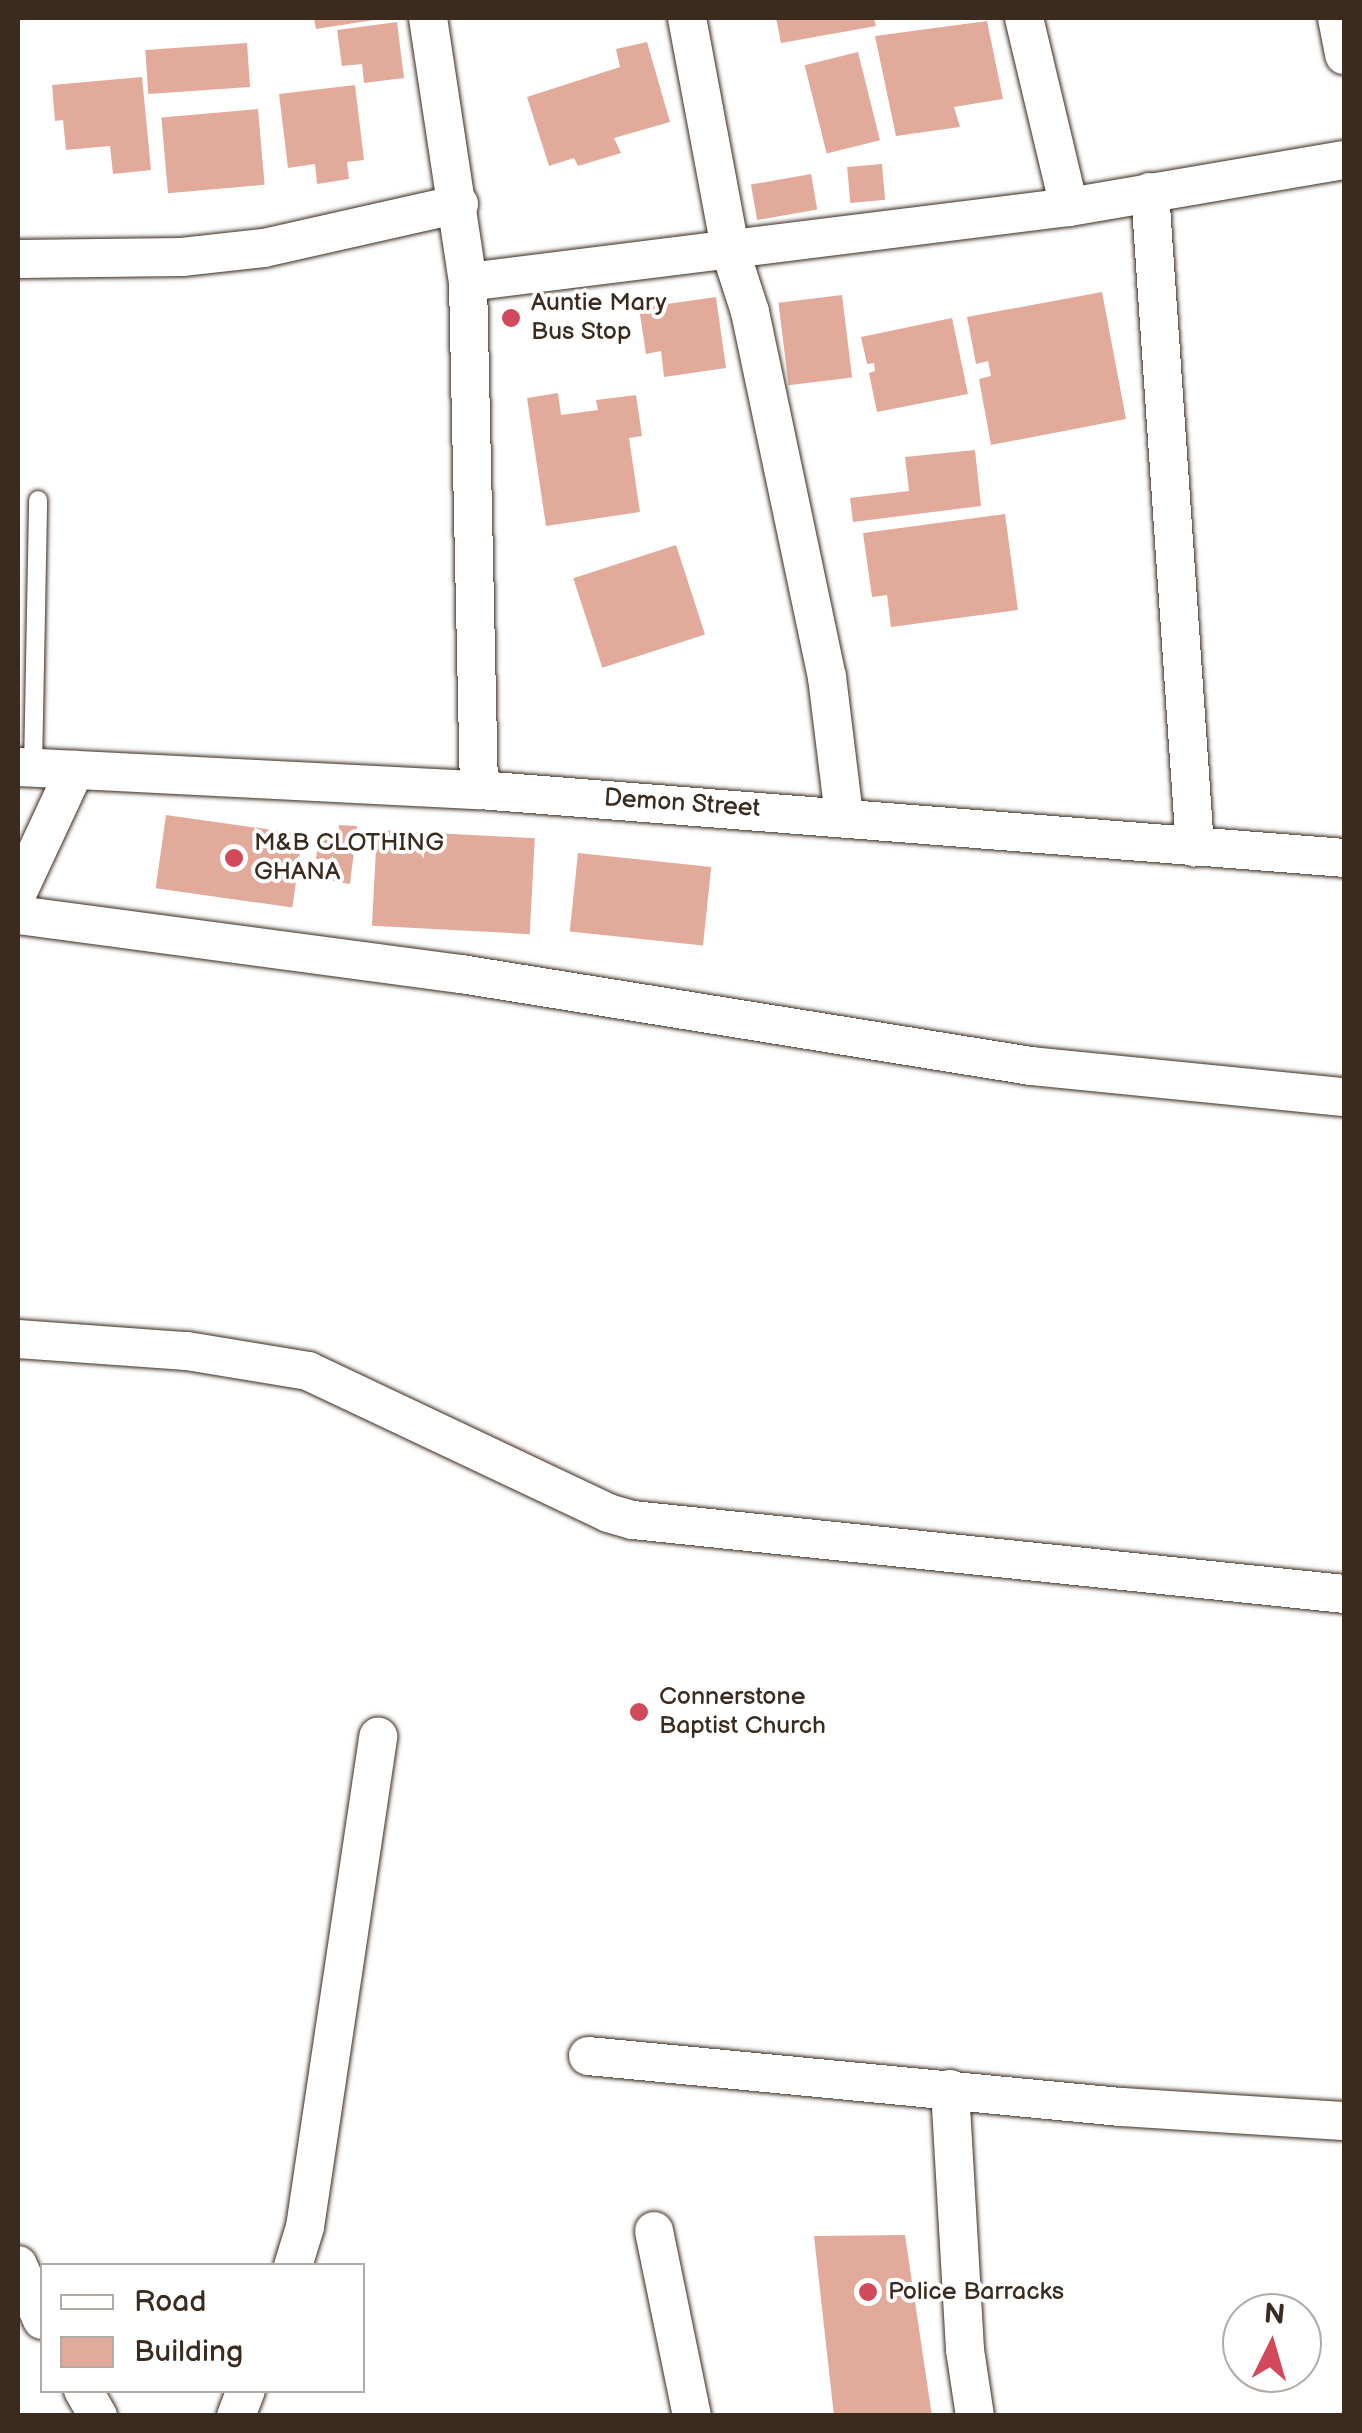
<!DOCTYPE html>
<style>
body{margin:0}
#map{position:relative;width:1362px;height:2433px;overflow:hidden;background:#fff;font-family:"Balsamiq Sans",sans-serif}
div>[style]{position:absolute}
.building>*{inset:0;background:#e2aa9a;transform-origin:0 0}
.roads{filter:drop-shadow(0 0 2px #3b2a1e) drop-shadow(0 0 2px #3b2a1e)}
.service>*{height:18px;margin:-9px;padding:0 9px;transform-origin:9px;border-radius:9px;background:#fff}
.minor>*{height:38px;margin:-19px;padding:0 19px;transform-origin:19px;border-radius:19px;background:#fff}
.dots>*{width:28px;height:28px;translate:-50% -50%;box-sizing:border-box;border:5px solid #fff;border-radius:50%}
span{translate:-50% -50%;white-space:nowrap;text-align:center;line-height:1.15;-webkit-text-stroke:8px #fff;paint-order:stroke}
.poi-label{font-size:25px;color:#3b2a1e}
.left{translate:0 -50%;text-align:left}
.street-label{font-size:25px;color:#3b2a1e}
.frame{position:absolute;inset:0;border:20px solid #3b2a1e;pointer-events:none}
.legend{position:absolute;left:40px;top:2263px;width:325px;height:130px;box-sizing:border-box;background:#fff;border:2px solid #b1aaa5;margin:0;padding:12px 18px;list-style:none;font-size:30px;color:#3b2a1e}
.legend li{display:flex;align-items:center;gap:20px;height:50px}
.legend b{width:50px;border:2px solid #b1aaa5}
.north{position:absolute;left:1222px;top:2293px;width:100px;height:100px;box-sizing:border-box;background:#fff;border:2px solid #b1aaa5;border-radius:50%;rotate:5deg;font-size:28px;font-weight:700;line-height:40px;text-align:center;color:#3b2a1e}
.north::after{content:'';display:block;margin:auto;width:35px;height:45px;background:#d1495b;clip-path:polygon(50% 0,100% 100%,50% 72%,0 100%)}
</style>
<div id="map">
<div class="building">
<i style="clip-path:polygon(314px 18px,374px 18px,374px 20px,316px 29px)"></i>
<i style="clip-path:polygon(776px 18px,874px 18px,876px 26px,781px 43px)"></i>
<i style="clip-path:polygon(987px 21px,1003px 99px,954px 107px,960px 127px,896px 136px,875px 36px)"></i>
<i style="clip-path:polygon(397px 22px,404px 78px,364px 83px,362px 64px,342px 66px,337px 30px)"></i>
<i style="clip-path:polygon(647px 42px,670px 122px,614px 138px,621px 153px,578px 166px,574px 158px,549px 166px,527px 97px,620px 67px,616px 49px)"></i>
<i style="left:247px;top:43px;width:44px;height:102px;rotate:86deg"></i>
<i style="left:858px;top:52px;width:91px;height:55px;rotate:76deg"></i>
<i style="clip-path:polygon(142px 77px,151px 170px,113px 174px,110px 146px,66px 150px,63px 120px,55px 121px,52px 85px)"></i>
<i style="clip-path:polygon(355px 85px,364px 160px,347px 162px,349px 179px,317px 184px,315px 164px,288px 168px,279px 94px)"></i>
<i style="left:258px;top:109px;width:76px;height:97px;rotate:85deg"></i>
<i style="left:882px;top:164px;width:36px;height:35px;rotate:85deg"></i>
<i style="left:811px;top:174px;width:36px;height:61px;rotate:80deg"></i>
<i style="clip-path:polygon(1102px 292px,1126px 419px,991px 445px,979px 379px,991px 376px,988px 361px,976px 364px,967px 317px)"></i>
<i style="left:842px;top:295px;width:83px;height:64px;rotate:83deg"></i>
<i style="clip-path:polygon(716px 297px,726px 368px,664px 377px,661px 351px,646px 354px,639px 308px)"></i>
<i style="clip-path:polygon(952px 318px,968px 394px,877px 412px,869px 373px,875px 371px,874px 363px,867px 364px,861px 337px)"></i>
<i style="clip-path:polygon(558px 393px,561px 415px,598px 410px,596px 400px,636px 395px,642px 436px,629px 438px,640px 512px,546px 526px,527px 398px)"></i>
<i style="clip-path:polygon(975px 450px,981px 506px,853px 522px,850px 498px,909px 491px,905px 457px)"></i>
<i style="clip-path:polygon(1005px 514px,1018px 610px,891px 627px,887px 595px,872px 597px,863px 533px)"></i>
<i style="left:676px;top:545px;width:94px;height:108px;rotate:72deg"></i>
<i style="left:166px;top:815px;width:138px;height:74px;rotate:8deg"></i>
<i style="clip-path:polygon(339px 825px,357px 826px,350px 884px,333px 881px,332px 860px,316px 859px,319px 837px,338px 838px)"></i>
<i style="left:377px;top:830px;width:158px;height:96px;rotate:3deg"></i>
<i style="left:578px;top:853px;width:134px;height:79px;rotate:6deg"></i>
<i style="clip-path:polygon(905px 2235px,932px 2416px,834px 2416px,814px 2236px)"></i>
</div>
<div class="roads">
<div class="service">
<i style="left:33px;top:768px;width:268px;rotate:-88.9deg"></i>
</div>
<div class="minor">
<i style="left:428px;top:18px;width:267px;rotate:81.4deg"></i>
<i style="left:468px;top:282px;width:508px;rotate:88.76deg"></i>
<i style="left:687px;top:18px;width:239px;rotate:79.4deg"></i>
<i style="left:731px;top:253px;width:62px;rotate:72.1deg"></i>
<i style="left:750px;top:312px;width:373px;rotate:78.1deg"></i>
<i style="left:827px;top:677px;width:140px;rotate:83deg"></i>
<i style="left:1024px;top:18px;width:194px;rotate:76.6deg"></i>
<i style="left:1337px;top:18px;width:38px;rotate:79deg"></i>
<i style="left:1150px;top:192px;width:657px;rotate:86.07deg"></i>
<i style="left:18px;top:259px;width:164px;rotate:-0.7deg"></i>
<i style="left:182px;top:257px;width:82px;rotate:-6.3deg"></i>
<i style="left:264px;top:248px;width:200px;rotate:-12.7deg"></i>
<i style="left:468px;top:282px;width:606px;rotate:-7.11deg"></i>
<i style="left:1069px;top:207px;width:279px;rotate:-9.7deg"></i>
<i style="left:18px;top:767px;width:462px;rotate:2.9deg"></i>
<i style="left:479px;top:790px;width:868px;rotate:4.49deg"></i>
<i style="left:18px;top:892px;width:135px;rotate:-65deg"></i>
<i style="left:18px;top:915px;width:447px;rotate:7.6deg"></i>
<i style="left:461px;top:974px;width:577px;rotate:9.17deg"></i>
<i style="left:1031px;top:1066px;width:315px;rotate:5.7deg"></i>
<i style="left:18px;top:1339px;width:169px;rotate:4.1deg"></i>
<i style="left:187px;top:1351px;width:123px;rotate:9.4deg"></i>
<i style="left:308px;top:1371px;width:332px;rotate:25.3deg"></i>
<i style="left:608px;top:1513px;width:26px;rotate:16deg"></i>
<i style="left:633px;top:1520px;width:715px;rotate:5.94deg"></i>
<i style="left:588px;top:2056px;width:535px;rotate:5.47deg"></i>
<i style="left:1121px;top:2107px;width:223px;rotate:3.6deg"></i>
<i style="left:950px;top:2089px;width:261px;rotate:86.7deg"></i>
<i style="left:965px;top:2350px;width:67px;rotate:81.4deg"></i>
<i style="left:654px;top:2231px;width:189px;rotate:78.4deg"></i>
<i style="left:18px;top:2265px;width:60px;rotate:66.4deg"></i>
<i style="left:293px;top:2266px;width:41px;rotate:-72.9deg"></i>
<i style="left:305px;top:2227px;width:496px;rotate:-81.5deg"></i>
<i style="left:83px;top:2390px;width:30px;rotate:60deg"></i>
<i style="left:236px;top:2416px;width:28px;rotate:-69deg"></i>
</div>
</div>
<div class="dots">
<i style="left:511px;top:318px;background:#d1495b"></i>
<i style="left:234px;top:858px;background:#d1495b"></i>
<i style="left:639px;top:1712px;background:#d1495b"></i>
<i style="left:868px;top:2292px;background:#d1495b"></i>
</div>
<div class="poi-label">
<span class="left" style="left:531px;top:318px">Auntie Mary<br>Bus Stop</span>
<span class="left" style="left:254px;top:858px">M&amp;B CLOTHING<br>GHANA</span>
<span class="left" style="left:659px;top:1712px">Connerstone<br>Baptist Church</span>
<span class="left" style="left:888px;top:2292px">Police Barracks</span>
</div>
<div class="street-label">
<span style="left:682px;top:804px;rotate:4deg">Demon Street</span>
</div>
<div class="frame"></div>
<ul class="legend">
<li><b style="height:12px;background:#fff"></b>Road</li>
<li><b style="height:28px;background:#e2aa9a"></b>Building</li>
</ul>
<div class="north">N</div>
</div>
